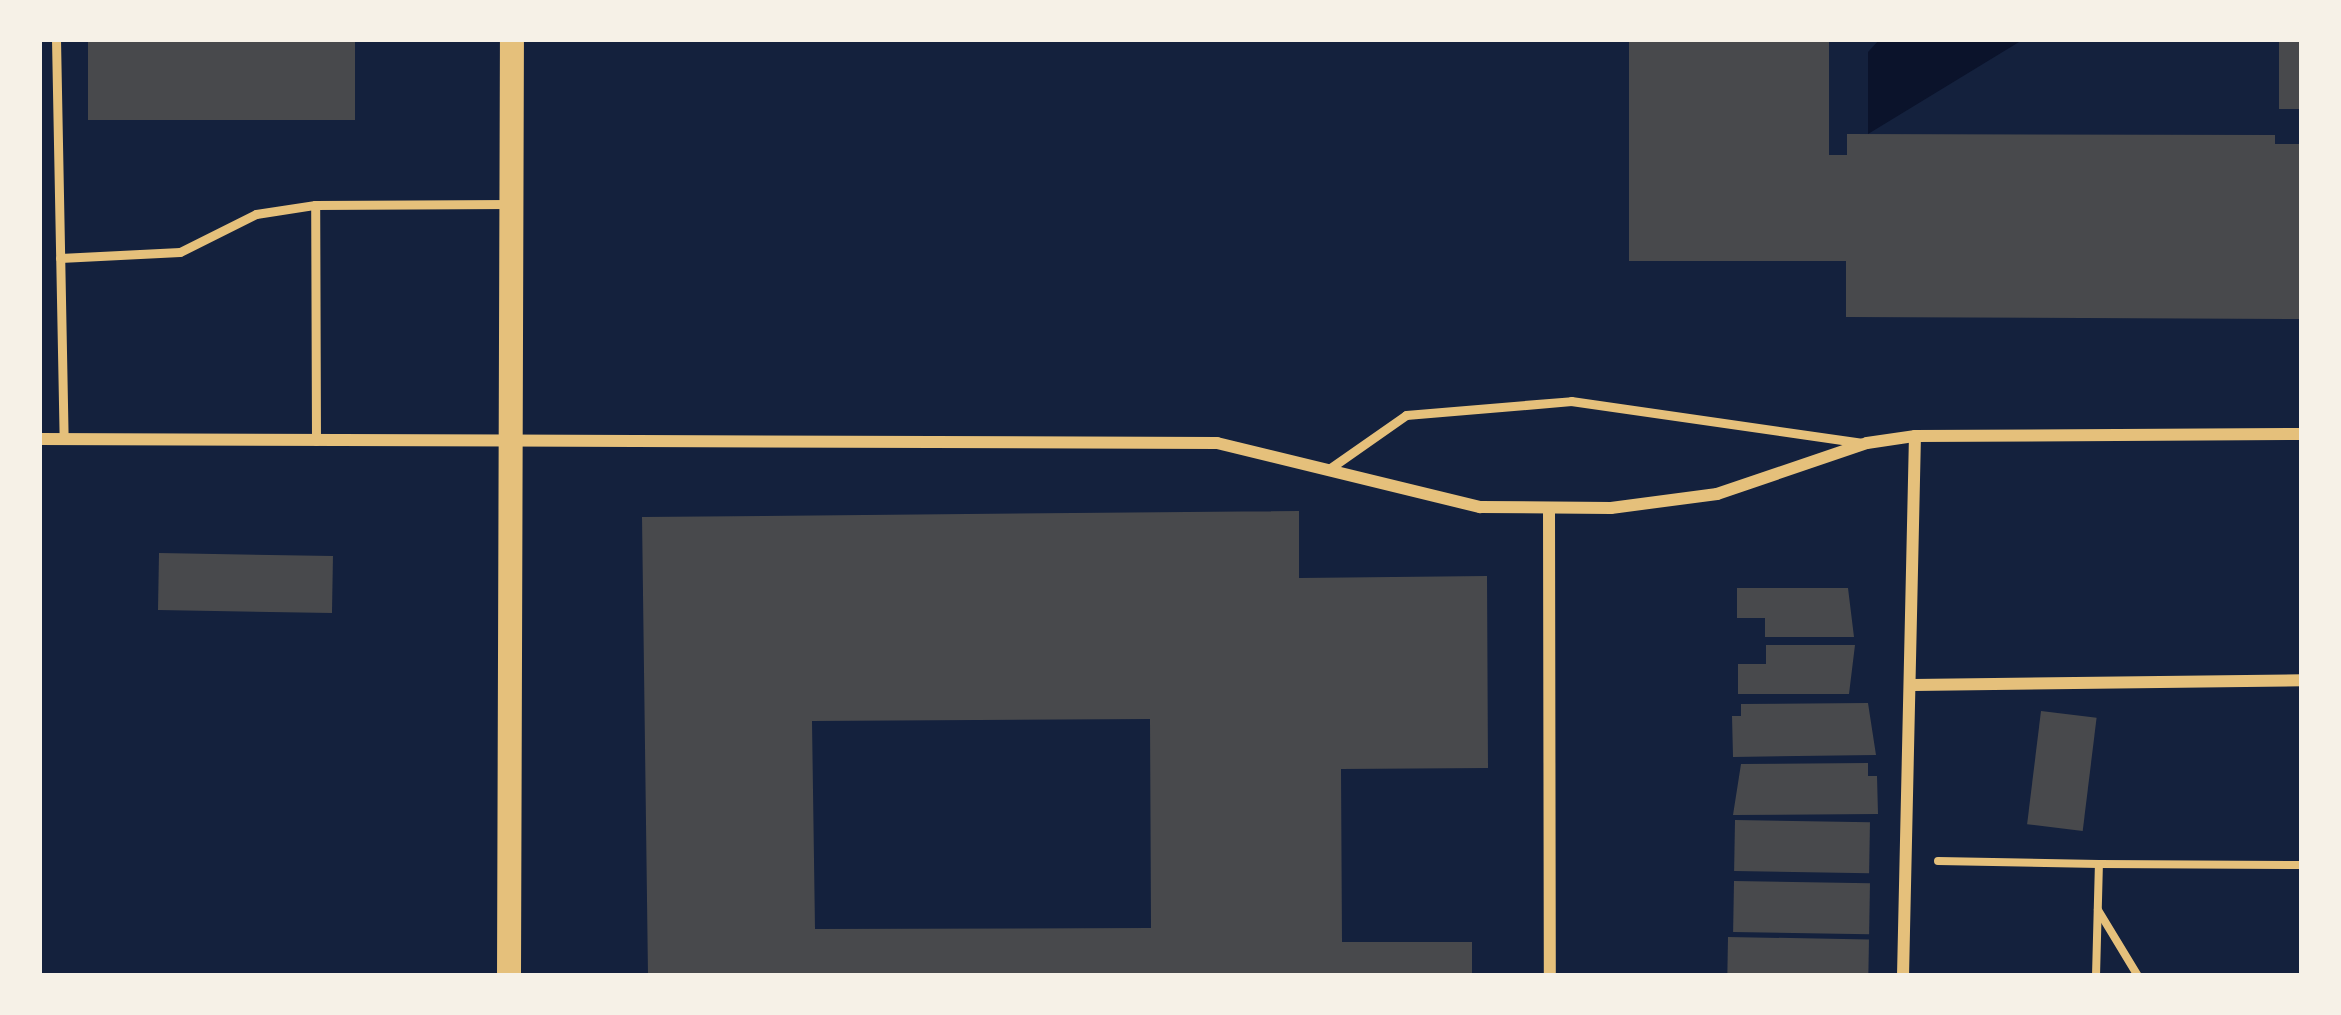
<!DOCTYPE html>
<style>
body{margin:0}
#map{position:relative;width:2341px;height:1015px;overflow:hidden;background:#14213d;font-family:"Noto Sans",sans-serif}
div>[style]{position:absolute}
.water>*{inset:0;background:#0b132b}
.building>*{inset:0;background:#48494c;transform-origin:0 0}
.path>*{height:8px;margin:-4px;padding:0 4px;transform-origin:4px;border-radius:4px;background:#e5c07b}
.service>*{height:9px;margin:-4.5px;padding:0 4.5px;transform-origin:4.5px;border-radius:4.5px;background:#e5c07b}
.minor>*{height:12px;margin:-6px;padding:0 6px;transform-origin:6px;border-radius:6px;background:#e5c07b}
.secondary>*{height:24px;margin:-12px;padding:0 12px;transform-origin:12px;border-radius:12px;background:#e5c07b}
span{translate:-50% -50%;white-space:nowrap;text-align:center;line-height:1.15;-webkit-text-stroke:10px #f6f1e7;paint-order:stroke}
.frame{position:absolute;inset:0;border:42px solid #f6f1e7;pointer-events:none}
</style>
<div id="map">
<div class="water">
<i style="clip-path:polygon(1880px 39px,2024px 39px,1868px 134px,1868px 52px)"></i>
</div>
<div class="building">
<i style="left:88px;top:39px;width:267px;height:81px"></i>
<i style="clip-path:polygon(1629px 39px,1829px 39px,1829px 155px,1847px 155px,1847px 134px,2275px 135px,2275px 144px,2302px 144px,2302px 319px,1846px 317px,1846px 261px,1629px 261px)"></i>
<i style="left:2279px;top:39px;width:23px;height:70px"></i>
<i style="clip-path:polygon(evenodd,1299px 511px,1299px 578px,1487px 576px,1488px 768px,1341px 769px,1342px 942px,1472px 942px,1472px 976px,648px 976px,642px 517px,1299px 511px,1150px 719px,1151px 928px,815px 929px,812px 721px,1150px 719px)"></i>
<i style="left:159px;top:553px;width:174px;height:57px;rotate:1deg"></i>
<i style="clip-path:polygon(1737px 588px,1848px 588px,1854px 637px,1765px 637px,1765px 618px,1737px 618px)"></i>
<i style="clip-path:polygon(1766px 645px,1855px 645px,1849px 694px,1738px 694px,1738px 664px,1766px 664px)"></i>
<i style="clip-path:polygon(1868px 703px,1876px 755px,1733px 757px,1732px 716px,1741px 716px,1741px 704px)"></i>
<i style="left:2041px;top:711px;width:56px;height:114px;rotate:7deg"></i>
<i style="clip-path:polygon(1868px 763px,1868px 776px,1877px 776px,1878px 814px,1733px 815px,1741px 764px)"></i>
<i style="left:1735px;top:820px;width:135px;height:51px;rotate:1deg"></i>
<i style="left:1734px;top:881px;width:136px;height:51px;rotate:1deg"></i>
<i style="left:1728px;top:937px;width:141px;height:39px;rotate:1deg"></i>
</div>
<div class="path">
<i style="left:1938px;top:861px;width:161px;rotate:1.1deg"></i>
<i style="left:2098px;top:910px;width:77px;rotate:58.8deg"></i>
<i style="left:2096px;top:976px;width:112px;rotate:-88.5deg"></i>
<i style="left:2099px;top:864px;width:203px;rotate:0.3deg"></i>
</div>
<div class="service">
<i style="left:56px;top:39px;width:400px;rotate:88.9deg"></i>
<i style="left:60px;top:258px;width:120px;rotate:-2.9deg"></i>
<i style="left:180px;top:252px;width:85px;rotate:-26.6deg"></i>
<i style="left:256px;top:214px;width:60px;rotate:-8.7deg"></i>
<i style="left:316px;top:441px;width:236px;rotate:-90.2deg"></i>
<i style="left:315px;top:205px;width:197px;rotate:-0.3deg"></i>
<i style="left:1329px;top:469px;width:94px;rotate:-35deg"></i>
<i style="left:1406px;top:415px;width:166px;rotate:-4.8deg"></i>
<i style="left:1571px;top:401px;width:293px;rotate:8.2deg"></i>
</div>
<div class="minor">
<i style="left:39px;top:439px;width:1178px;rotate:0.19deg"></i>
<i style="left:1217px;top:443px;width:271px;rotate:13.7deg"></i>
<i style="left:1480px;top:507px;width:131px;rotate:0.4deg"></i>
<i style="left:1611px;top:508px;width:107px;rotate:-7.5deg"></i>
<i style="left:1717px;top:494px;width:158px;rotate:-18.8deg"></i>
<i style="left:1867px;top:443px;width:49px;rotate:-8.3deg"></i>
<i style="left:1915px;top:436px;width:387px;rotate:-0.3deg"></i>
<i style="left:1549px;top:508px;width:468px;rotate:89.9deg"></i>
<i style="left:1913px;top:685px;width:389px;rotate:-0.7deg"></i>
<i style="left:1903px;top:976px;width:540px;rotate:-88.73deg"></i>
</div>
<div class="secondary">
<i style="left:509px;top:976px;width:937px;rotate:-89.82deg"></i>
</div>
<div class="frame"></div>
</div>
